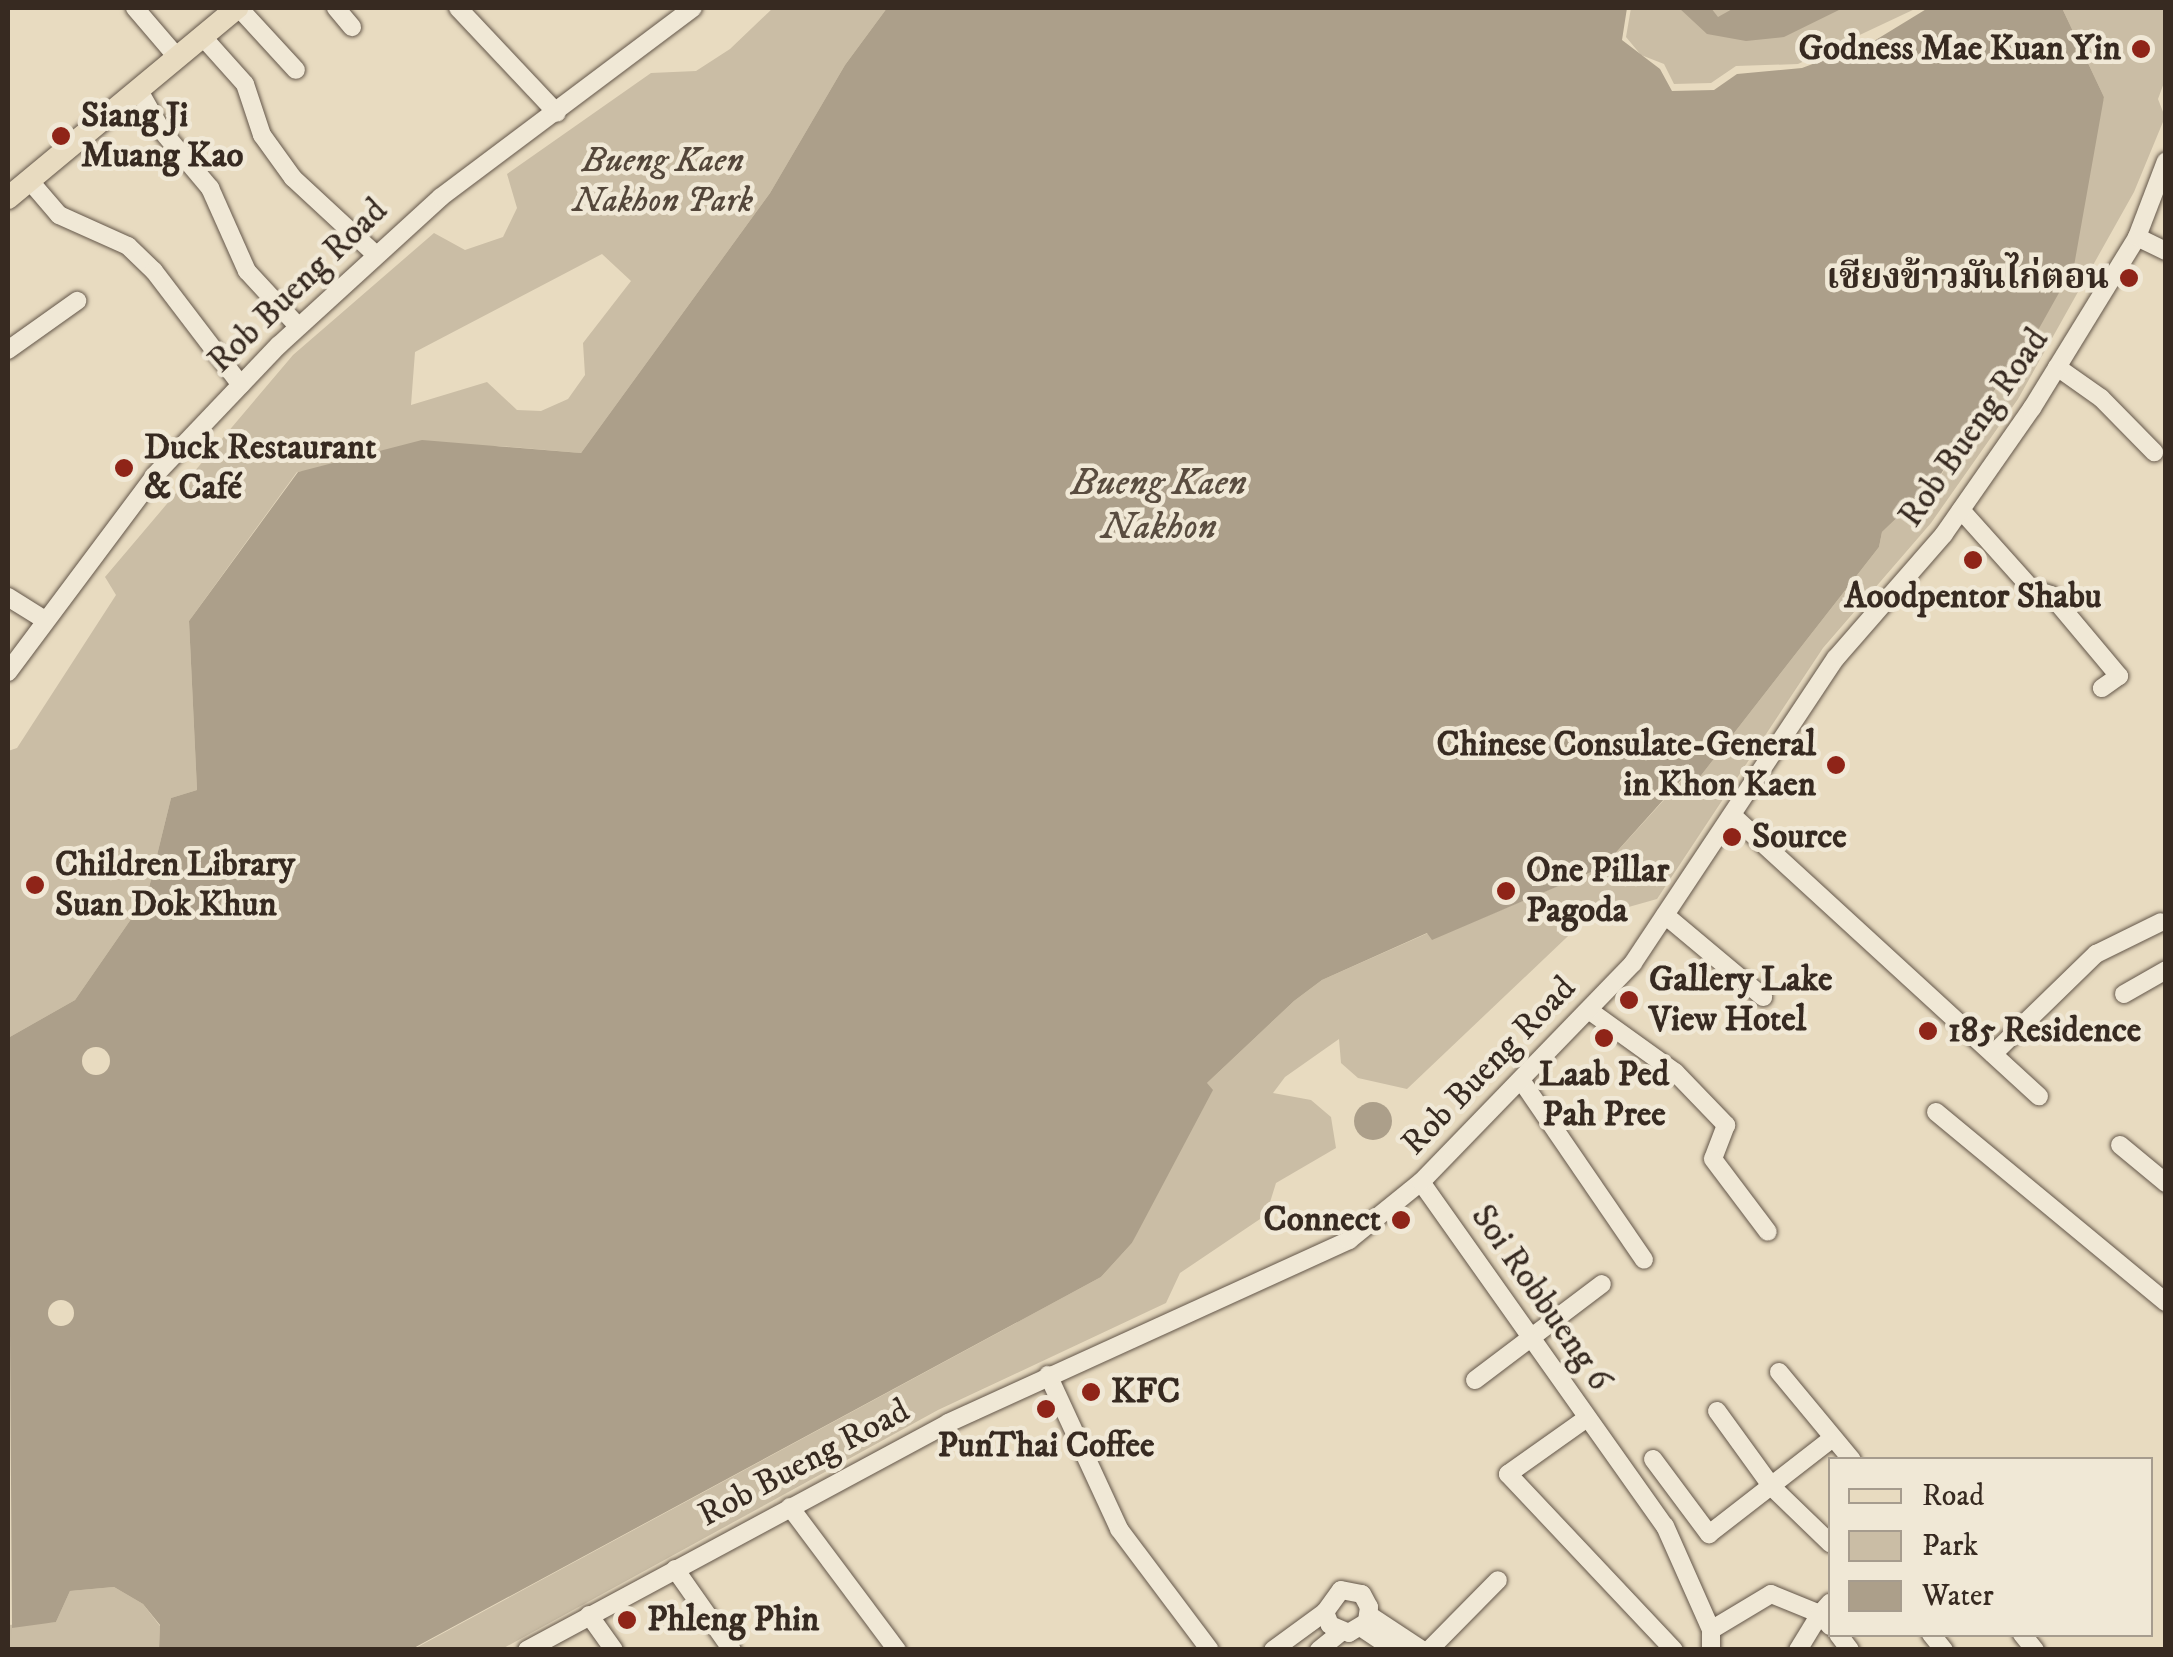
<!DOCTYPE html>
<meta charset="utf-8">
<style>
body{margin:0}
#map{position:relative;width:2173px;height:1657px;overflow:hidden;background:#e8dbc0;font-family:"IM FELL DW Pica","Noto Serif Thai",serif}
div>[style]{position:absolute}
.green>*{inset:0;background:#cabda5}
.water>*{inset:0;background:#ac9f8a}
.round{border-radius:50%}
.pier>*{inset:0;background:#e8dbc0}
.roads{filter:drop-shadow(0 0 2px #635649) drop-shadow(0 0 2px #635649)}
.minor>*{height:18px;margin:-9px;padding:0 9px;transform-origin:9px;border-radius:9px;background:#f0e8d6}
.major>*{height:22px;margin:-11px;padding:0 11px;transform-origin:11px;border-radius:11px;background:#e8dbc0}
.dots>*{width:28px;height:28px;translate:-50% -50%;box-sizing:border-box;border:5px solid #f0e8d6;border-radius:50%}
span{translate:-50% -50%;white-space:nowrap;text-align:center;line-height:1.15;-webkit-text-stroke:9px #f0e8d6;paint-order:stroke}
.poi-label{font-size:35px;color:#372a21;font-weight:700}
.right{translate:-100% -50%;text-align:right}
.left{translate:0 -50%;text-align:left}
.park-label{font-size:35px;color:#54473b;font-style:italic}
.street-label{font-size:35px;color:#372a21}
.water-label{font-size:38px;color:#5a4d40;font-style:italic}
.frame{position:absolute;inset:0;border:10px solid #372a21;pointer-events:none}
.legend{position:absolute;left:1828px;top:1457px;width:325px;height:180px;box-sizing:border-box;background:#f0e8d6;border:2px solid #a69c8e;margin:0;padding:12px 18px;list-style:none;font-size:30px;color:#372a21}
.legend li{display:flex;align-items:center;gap:20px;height:50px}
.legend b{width:50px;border:2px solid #a69c8e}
</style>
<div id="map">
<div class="green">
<i style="clip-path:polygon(evenodd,773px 8px,887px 8px,845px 65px,770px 193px,581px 453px,498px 446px,297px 472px,189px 621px,197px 790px,171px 798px,147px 896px,75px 1000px,8px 1038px,8px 751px,17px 748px,116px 595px,105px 577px,293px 355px,434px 233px,465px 250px,503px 237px,517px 208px,507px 174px,651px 73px,696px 71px,730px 49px,773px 8px,602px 254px,631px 281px,583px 343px,585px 375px,568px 399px,541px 411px,517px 410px,487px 382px,411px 405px,415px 352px,602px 254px)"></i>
<i style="clip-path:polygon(1631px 8px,1917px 8px,1798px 64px,1736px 66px,1711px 83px,1674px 84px,1664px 64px,1641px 55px,1626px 37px)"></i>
<i style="clip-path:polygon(2062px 8px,2165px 8px,2165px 80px,2158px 99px,2165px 117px,2134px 192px,2018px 399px,1931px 523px,1823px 648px,1657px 899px,1586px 919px,1407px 1089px,1358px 1078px,1341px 1063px,1339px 1039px,1285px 1077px,1273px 1093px,1311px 1100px,1331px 1117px,1336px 1148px,1276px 1183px,1266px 1215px,1180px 1273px,1166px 1303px,938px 1410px,502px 1649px,412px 1650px,1101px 1277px,1132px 1243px,1207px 1083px,1294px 1001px,1322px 980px,1428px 933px,1432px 939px,1603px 867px,1683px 779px,1699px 778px,1879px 547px,1882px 532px,1904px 511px,1920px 508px,2014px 360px,2023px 356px,2104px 97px)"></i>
<i style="clip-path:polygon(114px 1587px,143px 1604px,160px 1626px,159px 1649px,8px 1649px,8px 1625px,56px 1622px,70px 1591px)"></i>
</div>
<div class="water">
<i style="clip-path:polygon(887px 8px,1627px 8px,1622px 40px,1660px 69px,1672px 91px,1714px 90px,1737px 74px,1802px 68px,1874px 41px,1928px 8px,2062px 8px,2104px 97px,2074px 266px,2023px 357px,2014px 360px,1919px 508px,1904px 511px,1882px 532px,1879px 547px,1699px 778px,1682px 779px,1603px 867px,1432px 940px,1427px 933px,1322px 980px,1294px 1001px,1207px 1083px,1213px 1090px,1132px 1243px,1101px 1277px,412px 1649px,159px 1649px,160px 1625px,143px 1604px,114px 1587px,70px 1591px,56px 1622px,12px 1628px,8px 1038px,75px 1000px,147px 896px,171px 798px,197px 790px,189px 621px,298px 472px,422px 440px,581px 453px,770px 193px,845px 65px)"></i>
<i style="clip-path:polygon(1679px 8px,1711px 8px,1718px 17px,1734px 8px,1843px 8px,1784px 37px,1746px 41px,1707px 34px)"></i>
<i class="round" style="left:1354px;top:1102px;width:38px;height:38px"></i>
</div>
<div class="pier">
<i class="round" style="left:82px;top:1047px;width:28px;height:28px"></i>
<i class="round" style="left:48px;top:1300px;width:26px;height:26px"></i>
</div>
<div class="roads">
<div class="minor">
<i style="left:135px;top:8px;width:65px;rotate:49.4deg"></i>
<i style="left:239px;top:8px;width:84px;rotate:47.4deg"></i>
<i style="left:336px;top:8px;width:25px;rotate:50deg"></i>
<i style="left:458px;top:8px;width:144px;rotate:46.7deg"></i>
<i style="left:202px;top:36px;width:64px;rotate:48.1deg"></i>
<i style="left:245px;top:84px;width:54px;rotate:71.6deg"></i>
<i style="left:262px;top:135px;width:53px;rotate:54.2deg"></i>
<i style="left:293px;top:178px;width:110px;rotate:42.8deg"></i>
<i style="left:138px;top:89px;width:48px;rotate:60.3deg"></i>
<i style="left:162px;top:131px;width:75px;rotate:49.9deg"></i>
<i style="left:210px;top:188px;width:91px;rotate:66deg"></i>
<i style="left:247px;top:271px;width:75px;rotate:47.2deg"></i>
<i style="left:29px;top:180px;width:46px;rotate:49.4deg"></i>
<i style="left:59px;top:215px;width:76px;rotate:24.2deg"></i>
<i style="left:128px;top:246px;width:36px;rotate:44deg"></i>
<i style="left:154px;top:271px;width:143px;rotate:52.7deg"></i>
<i style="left:2137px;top:237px;width:32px;rotate:26deg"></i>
<i style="left:8px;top:350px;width:85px;rotate:-35.4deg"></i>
<i style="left:2057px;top:367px;width:54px;rotate:35.2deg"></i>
<i style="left:2101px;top:398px;width:76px;rotate:45.5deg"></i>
<i style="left:1961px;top:510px;width:106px;rotate:48.1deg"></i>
<i style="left:2032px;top:589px;width:20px;rotate:18deg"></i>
<i style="left:2051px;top:595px;width:106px;rotate:50deg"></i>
<i style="left:2119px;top:676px;width:21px;rotate:145deg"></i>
<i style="left:8px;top:597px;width:40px;rotate:32deg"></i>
<i style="left:8px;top:672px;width:247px;rotate:-53.2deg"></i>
<i style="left:156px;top:474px;width:178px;rotate:-46.4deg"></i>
<i style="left:279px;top:345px;width:219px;rotate:-42.4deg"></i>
<i style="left:441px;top:197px;width:315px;rotate:-36.9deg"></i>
<i style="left:1733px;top:816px;width:415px;rotate:42.5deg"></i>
<i style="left:1665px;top:915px;width:128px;rotate:39.9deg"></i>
<i style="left:2124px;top:994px;width:48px;rotate:-29.7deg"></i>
<i style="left:1590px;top:1011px;width:105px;rotate:35.7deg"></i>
<i style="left:1675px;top:1072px;width:74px;rotate:46.1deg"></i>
<i style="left:1726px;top:1125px;width:36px;rotate:111deg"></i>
<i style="left:1713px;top:1159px;width:91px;rotate:53deg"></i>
<i style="left:1993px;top:1054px;width:144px;rotate:-44.2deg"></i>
<i style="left:2096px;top:954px;width:72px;rotate:-26.2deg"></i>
<i style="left:1523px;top:1083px;width:214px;rotate:55.6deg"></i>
<i style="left:1936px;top:1112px;width:298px;rotate:39.6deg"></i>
<i style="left:2120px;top:1145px;width:60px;rotate:39.6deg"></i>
<i style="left:1421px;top:1182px;width:422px;rotate:54.7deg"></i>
<i style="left:1665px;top:1526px;width:114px;rotate:66.1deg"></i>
<i style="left:1711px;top:1630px;width:20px;rotate:90deg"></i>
<i style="left:1779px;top:1372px;width:114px;rotate:50.3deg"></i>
<i style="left:1048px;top:1375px;width:170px;rotate:65.2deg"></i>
<i style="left:1119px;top:1529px;width:151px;rotate:53.1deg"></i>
<i style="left:1475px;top:1380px;width:159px;rotate:-37.1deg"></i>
<i style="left:1717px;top:1411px;width:94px;rotate:54.1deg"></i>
<i style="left:1772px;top:1487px;width:81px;rotate:44deg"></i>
<i style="left:1587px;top:1418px;width:97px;rotate:144.7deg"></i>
<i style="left:1508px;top:1474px;width:242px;rotate:46.7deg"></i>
<i style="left:1653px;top:1459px;width:94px;rotate:53.3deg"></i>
<i style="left:1709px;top:1534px;width:153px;rotate:-37.8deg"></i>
<i style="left:790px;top:1507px;width:179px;rotate:53.2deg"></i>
<i style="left:675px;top:1569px;width:99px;rotate:54.9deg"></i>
<i style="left:589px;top:1615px;width:43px;rotate:54.5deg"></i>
<i style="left:1369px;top:1615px;width:64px;rotate:33.4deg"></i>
<i style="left:1362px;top:1628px;width:40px;rotate:34deg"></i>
<i style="left:1711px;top:1630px;width:70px;rotate:-31deg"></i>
<i style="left:1771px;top:1594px;width:53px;rotate:22.2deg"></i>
<i style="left:1820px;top:1614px;width:15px;rotate:-48deg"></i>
<i style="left:1838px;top:1634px;width:20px;rotate:53deg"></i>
<i style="left:1931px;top:1634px;width:21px;rotate:51deg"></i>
<i style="left:2022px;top:1634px;width:21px;rotate:51deg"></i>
<i style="left:527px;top:1650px;width:478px;rotate:-28.3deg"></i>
<i style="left:948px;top:1423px;width:441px;rotate:-24.5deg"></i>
<i style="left:1349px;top:1240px;width:92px;rotate:-38.9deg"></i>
<i style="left:1421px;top:1182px;width:305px;rotate:-45.9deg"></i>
<i style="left:1633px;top:963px;width:366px;rotate:-56.4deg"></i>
<i style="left:1836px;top:658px;width:164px;rotate:-48.9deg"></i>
<i style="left:1944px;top:534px;width:154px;rotate:-55.1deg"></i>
<i style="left:2032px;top:408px;width:201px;rotate:-58.4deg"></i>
<i style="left:2137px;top:237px;width:81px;rotate:-69.1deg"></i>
<i style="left:1273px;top:1650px;width:64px;rotate:-36.2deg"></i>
<i style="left:1325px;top:1612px;width:27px;rotate:-54deg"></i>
<i style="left:1341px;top:1590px;width:21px;rotate:11deg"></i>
<i style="left:1362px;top:1594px;width:15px;rotate:62deg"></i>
<i style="left:1369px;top:1607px;width:15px;rotate:98deg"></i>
<i style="left:1367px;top:1622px;width:21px;rotate:149deg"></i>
<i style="left:1349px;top:1633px;width:21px;rotate:-157deg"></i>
<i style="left:1330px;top:1625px;width:14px;rotate:-111deg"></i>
<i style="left:1319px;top:1650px;width:28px;rotate:-39deg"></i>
<i style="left:1429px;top:1650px;width:98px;rotate:-45.4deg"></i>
<i style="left:1798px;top:1650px;width:42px;rotate:-58.6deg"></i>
<i style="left:1820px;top:1614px;width:16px;rotate:50deg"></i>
</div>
<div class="major">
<i style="left:8px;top:198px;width:298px;rotate:-39.7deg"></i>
</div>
</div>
<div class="dots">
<i style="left:2141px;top:49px;background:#8f2418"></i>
<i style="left:61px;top:136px;background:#8f2418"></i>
<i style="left:2129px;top:278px;background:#8f2418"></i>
<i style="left:124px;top:468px;background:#8f2418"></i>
<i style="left:1973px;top:560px;background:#8f2418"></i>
<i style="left:1836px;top:765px;background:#8f2418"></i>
<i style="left:1732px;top:837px;background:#8f2418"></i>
<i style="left:35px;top:885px;background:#8f2418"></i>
<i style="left:1506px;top:891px;background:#8f2418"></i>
<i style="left:1629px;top:1000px;background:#8f2418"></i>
<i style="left:1928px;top:1031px;background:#8f2418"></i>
<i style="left:1604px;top:1038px;background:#8f2418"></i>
<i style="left:1401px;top:1220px;background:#8f2418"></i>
<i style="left:1091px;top:1392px;background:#8f2418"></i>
<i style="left:1046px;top:1409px;background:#8f2418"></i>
<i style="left:627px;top:1620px;background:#8f2418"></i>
</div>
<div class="poi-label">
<span class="right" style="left:2121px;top:49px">Godness Mae Kuan Yin</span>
<span class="left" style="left:81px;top:136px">Siang Ji<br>Muang Kao</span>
<span class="right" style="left:2109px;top:278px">เชียงข้าวมันไก่ตอน</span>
<span class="left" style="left:144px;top:468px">Duck Restaurant<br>&amp; Café</span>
<span style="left:1973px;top:597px">Aoodpentor Shabu</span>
<span class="right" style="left:1816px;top:765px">Chinese Consulate-General<br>in Khon Kaen</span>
<span class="left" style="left:1752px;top:837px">Source</span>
<span class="left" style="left:55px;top:885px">Children Library<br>Suan Dok Khun</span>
<span class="left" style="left:1526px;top:891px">One Pillar<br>Pagoda</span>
<span class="left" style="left:1649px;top:1000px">Gallery Lake<br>View Hotel</span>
<span class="left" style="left:1948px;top:1031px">185 Residence</span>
<span style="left:1604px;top:1095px">Laab Ped<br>Pah Pree</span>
<span class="right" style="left:1381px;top:1220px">Connect</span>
<span class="left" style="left:1111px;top:1392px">KFC</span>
<span style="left:1046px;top:1446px">PunThai Coffee</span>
<span class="left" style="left:647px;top:1620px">Phleng Phin</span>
</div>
<div class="park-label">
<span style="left:663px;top:181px">Bueng Kaen<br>Nakhon Park</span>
</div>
<div class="street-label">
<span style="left:298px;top:286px;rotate:-44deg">Rob Bueng Road</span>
<span style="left:1974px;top:428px;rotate:-55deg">Rob Bueng Road</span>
<span style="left:1489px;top:1066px;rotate:-46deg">Rob Bueng Road</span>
<span style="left:1541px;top:1298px;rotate:55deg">Soi Robbueng 6</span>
<span style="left:804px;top:1463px;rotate:-28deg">Rob Bueng Road</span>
</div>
<div class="water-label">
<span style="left:1159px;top:506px">Bueng Kaen<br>Nakhon</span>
</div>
<div class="frame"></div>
<ul class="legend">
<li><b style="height:12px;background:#e8dbc0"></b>Road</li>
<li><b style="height:28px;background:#cabda5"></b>Park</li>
<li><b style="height:28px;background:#ac9f8a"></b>Water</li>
</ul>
</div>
